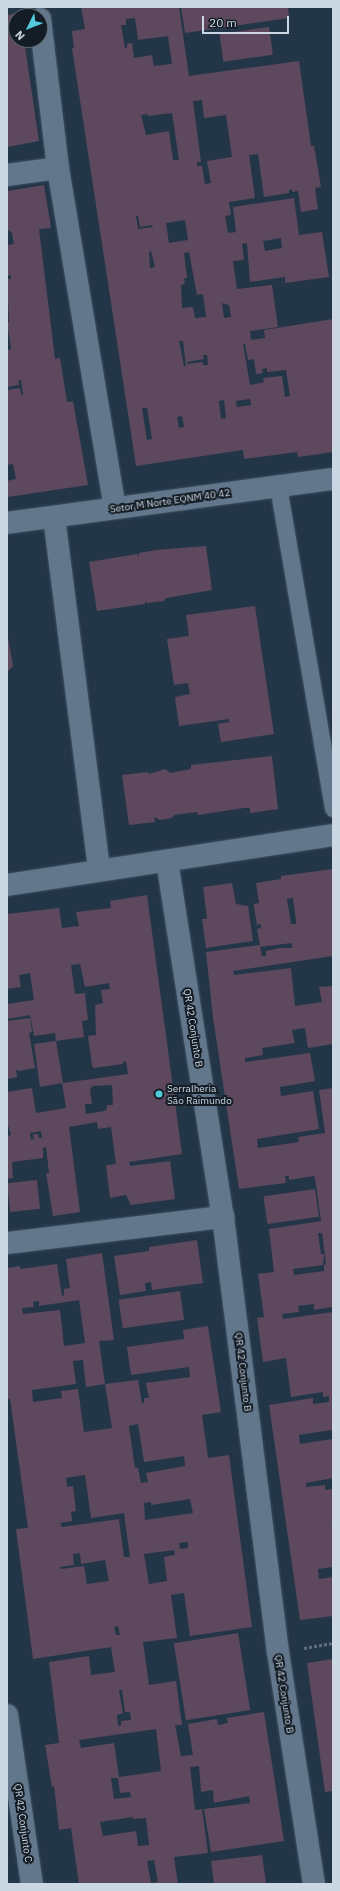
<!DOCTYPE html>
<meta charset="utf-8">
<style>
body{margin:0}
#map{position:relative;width:340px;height:1891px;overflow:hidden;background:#233648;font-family:"IBM Plex Sans",sans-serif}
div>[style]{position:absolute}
.building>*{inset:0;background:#5d485e;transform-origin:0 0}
.path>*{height:2.5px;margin-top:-1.25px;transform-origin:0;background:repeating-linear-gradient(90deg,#5c6d7d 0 3px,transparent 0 5px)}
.roads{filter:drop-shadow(0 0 1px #405161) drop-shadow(0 0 1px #405161)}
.lane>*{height:17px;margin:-8.5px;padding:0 8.5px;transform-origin:8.5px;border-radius:8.5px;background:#62778c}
.street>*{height:22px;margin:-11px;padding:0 11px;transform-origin:11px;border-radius:11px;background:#62778c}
.dots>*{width:11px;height:11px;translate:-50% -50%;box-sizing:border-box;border:2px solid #141d25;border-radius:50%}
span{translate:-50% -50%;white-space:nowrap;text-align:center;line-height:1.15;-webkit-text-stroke:4px #141d25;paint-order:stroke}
.street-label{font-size:10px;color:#cbd7e3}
.poi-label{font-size:10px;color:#cbd7e3}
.left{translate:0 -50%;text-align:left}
.frame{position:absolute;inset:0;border:8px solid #cbd7e3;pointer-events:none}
.north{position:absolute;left:8px;top:8px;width:40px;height:40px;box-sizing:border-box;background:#141d25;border:1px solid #5d6771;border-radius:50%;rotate:227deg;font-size:11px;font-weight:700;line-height:16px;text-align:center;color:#cbd7e3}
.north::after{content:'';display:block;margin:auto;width:14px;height:18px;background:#54cade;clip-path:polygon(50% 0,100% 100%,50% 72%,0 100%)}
.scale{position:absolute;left:202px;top:16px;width:87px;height:18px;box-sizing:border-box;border:2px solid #cbd7e3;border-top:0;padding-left:5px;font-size:12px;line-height:14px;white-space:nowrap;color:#cbd7e3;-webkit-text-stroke:3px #141d25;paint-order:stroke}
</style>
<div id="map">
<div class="building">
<i style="clip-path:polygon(evenodd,81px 7px,179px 7px,189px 76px,299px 61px,311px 146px,314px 146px,321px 187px,315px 188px,318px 209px,301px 212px,298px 191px,292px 192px,292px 189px,289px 190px,289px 193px,264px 197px,258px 154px,249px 155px,255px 198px,229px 202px,231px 215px,225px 216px,228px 233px,236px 232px,233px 207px,294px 198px,299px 235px,322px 232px,329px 277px,285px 283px,285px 277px,250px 282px,247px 243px,242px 244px,244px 260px,233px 261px,237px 289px,272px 285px,278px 327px,250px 331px,251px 340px,265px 338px,264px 330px,333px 319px,333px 452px,298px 457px,297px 452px,244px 459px,243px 450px,136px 466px,72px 48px,74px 48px,72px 31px,85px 29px,81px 7px,135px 18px,138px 40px,168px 36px,172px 64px,154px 66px,152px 55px,134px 58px,132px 43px,127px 44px,127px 48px,125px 48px,121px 25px,126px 25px,126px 19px,135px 18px,81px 7px,202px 100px,204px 118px,226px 115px,232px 157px,207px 161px,211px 183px,205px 184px,202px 166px,197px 166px,197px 162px,201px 162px,193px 101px,202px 100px,81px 7px,172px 113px,179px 160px,173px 160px,169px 131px,146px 135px,141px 115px,148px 114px,148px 116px,172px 113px,81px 7px,136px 216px,138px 216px,140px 227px,152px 225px,153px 227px,138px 229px,136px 216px,81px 7px,185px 220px,188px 240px,169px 243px,166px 223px,185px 220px,81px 7px,281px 238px,282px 248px,265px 251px,263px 241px,281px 238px,81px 7px,151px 251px,155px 267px,150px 268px,149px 252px,151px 251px,81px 7px,189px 252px,197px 295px,203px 294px,206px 317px,195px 318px,193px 307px,182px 308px,181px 285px,185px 284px,184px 278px,187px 278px,184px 253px,189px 252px,81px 7px,222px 303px,229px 305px,231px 317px,224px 318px,222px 303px,81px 7px,179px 341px,183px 341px,186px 366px,184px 366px,179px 341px,81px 7px,243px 344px,245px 344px,248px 360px,254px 359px,256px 374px,263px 373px,262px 369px,267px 368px,267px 372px,286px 370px,290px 396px,285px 397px,282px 376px,263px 378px,264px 382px,250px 385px,243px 344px,81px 7px,203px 355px,207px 355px,208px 365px,203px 365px,203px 362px,188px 364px,187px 362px,204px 359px,203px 355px,81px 7px,250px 399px,251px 405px,237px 407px,236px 401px,250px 399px,81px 7px,224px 400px,226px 418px,221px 419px,219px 401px,224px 400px,81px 7px,142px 408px,147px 408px,152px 439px,147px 440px,142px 408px,81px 7px,182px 416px,184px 427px,179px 428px,177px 417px,182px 416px)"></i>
<i style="clip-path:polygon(181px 7px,288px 7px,289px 18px,185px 33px)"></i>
<i style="clip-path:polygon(20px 13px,20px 16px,16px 16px,16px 40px,24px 40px,39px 141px,7px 147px,7px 15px)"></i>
<i style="left:269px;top:27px;width:28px;height:50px;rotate:82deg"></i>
<i style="clip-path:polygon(44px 185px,51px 228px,39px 229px,55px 359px,60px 358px,67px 402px,73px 401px,88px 485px,8px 497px,7px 481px,16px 479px,13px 464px,7px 465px,7px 390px,20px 388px,21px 395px,23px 395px,21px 380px,18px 381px,19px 385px,7px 387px,7px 350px,11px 349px,7px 322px,9px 322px,7px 279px,11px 279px,11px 275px,7px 276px,7px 245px,14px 244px,12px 233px,7px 229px,7px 191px)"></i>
<i style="clip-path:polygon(206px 546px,212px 590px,166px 598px,164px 601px,147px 603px,145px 601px,145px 604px,97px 611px,89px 562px,137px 554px,138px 557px,139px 553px,157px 550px)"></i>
<i style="clip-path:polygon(255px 606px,274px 734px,221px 742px,218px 724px,229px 722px,229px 719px,179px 726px,175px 697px,190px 694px,188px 683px,174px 685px,167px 639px,189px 636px,186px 615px)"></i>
<i style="clip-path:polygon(7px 632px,13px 666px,7px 672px)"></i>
<i style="clip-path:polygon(272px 756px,278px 809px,250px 813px,250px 808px,244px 808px,198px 815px,197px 812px,174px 815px,172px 818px,160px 820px,154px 817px,155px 822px,129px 825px,122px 775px,148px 772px,149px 774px,165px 769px,170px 773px,191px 769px,191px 765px)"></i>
<i style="clip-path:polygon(evenodd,333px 869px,333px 956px,233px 971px,234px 975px,291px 968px,295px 1006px,322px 1002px,319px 987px,333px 986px,333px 1044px,308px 1048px,305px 1028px,292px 1030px,295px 1043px,262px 1048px,263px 1055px,245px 1058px,245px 1062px,310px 1053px,315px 1081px,280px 1087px,281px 1096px,313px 1091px,319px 1129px,257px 1139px,258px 1148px,299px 1142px,298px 1137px,325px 1133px,319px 1090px,333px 1088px,333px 1307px,314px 1310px,314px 1304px,298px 1306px,299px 1312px,282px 1314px,283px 1319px,333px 1312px,333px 1436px,331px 1430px,299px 1435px,300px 1444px,333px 1439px,333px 1478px,306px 1483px,306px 1487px,325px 1485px,325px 1490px,333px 1489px,333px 1526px,330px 1526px,333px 1527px,333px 1567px,318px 1569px,319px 1579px,333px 1577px,333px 1616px,300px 1620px,269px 1405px,313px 1398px,313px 1404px,329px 1402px,329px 1396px,323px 1397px,323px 1392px,291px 1397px,286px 1358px,263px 1362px,257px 1318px,264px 1317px,258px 1274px,274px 1272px,269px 1229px,321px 1221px,315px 1178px,314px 1176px,289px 1180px,289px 1176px,285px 1176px,286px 1183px,239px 1189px,213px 1018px,206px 952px,260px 945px,257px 929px,261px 928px,261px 924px,257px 925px,254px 907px,254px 904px,259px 903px,256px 883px,281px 879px,281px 876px,333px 869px,293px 898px,296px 921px,296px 924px,291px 924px,287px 899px,293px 898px,333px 869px,292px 943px,292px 948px,279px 948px,266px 951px,266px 956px,262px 956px,260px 947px,292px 943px,333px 869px,318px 1233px,322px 1233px,326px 1264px,324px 1265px,324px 1271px,294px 1275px,293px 1269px,323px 1265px,324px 1254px,321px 1254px,318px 1233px)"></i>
<i style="clip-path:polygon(232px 883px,236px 904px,248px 906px,253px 941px,206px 948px,202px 919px,207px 919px,203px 887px)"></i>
<i style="clip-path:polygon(evenodd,147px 895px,182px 1154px,129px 1162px,130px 1166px,170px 1161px,175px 1199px,131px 1205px,126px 1195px,110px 1198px,106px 1165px,116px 1164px,111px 1127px,98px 1129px,97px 1122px,69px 1127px,80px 1212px,53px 1216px,46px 1173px,49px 1173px,46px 1147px,43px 1148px,43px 1158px,12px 1162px,13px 1178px,7px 1179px,7px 1136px,11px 1135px,7px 1122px,7px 1092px,32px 1088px,36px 1113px,66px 1108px,62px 1083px,40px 1087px,34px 1044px,56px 1041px,63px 1083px,128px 1074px,126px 1061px,123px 1062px,123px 1064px,94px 1068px,92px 1066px,88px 1036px,96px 1035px,95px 1005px,103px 1003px,101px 990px,110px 989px,109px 983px,85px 987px,80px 964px,71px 965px,75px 994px,85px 993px,88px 1020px,82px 1021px,84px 1037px,56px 1041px,55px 1033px,34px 1036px,30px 1015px,7px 1019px,7px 1004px,34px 1000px,30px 973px,19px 975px,21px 987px,7px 989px,7px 914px,59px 908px,62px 928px,79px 926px,76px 912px,111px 908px,110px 901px,147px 895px,112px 1085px,113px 1105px,107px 1105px,107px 1109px,104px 1111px,86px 1114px,85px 1104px,92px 1104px,90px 1090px,92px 1086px,112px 1085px,147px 895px,41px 1131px,42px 1138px,39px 1138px,38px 1134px,33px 1134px,34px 1139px,31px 1140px,30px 1133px,41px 1131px)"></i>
<i style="clip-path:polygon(30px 1018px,32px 1032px,29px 1033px,35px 1068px,19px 1071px,16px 1069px,17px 1077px,7px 1079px,7px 1021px)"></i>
<i style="left:37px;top:1180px;width:29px;height:30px;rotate:84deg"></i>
<i style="left:315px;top:1189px;width:28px;height:52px;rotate:82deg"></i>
<i style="clip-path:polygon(197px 1240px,203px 1283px,152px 1290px,151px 1282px,145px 1283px,146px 1291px,120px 1295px,114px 1256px,149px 1251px,149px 1247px)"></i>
<i style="clip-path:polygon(evenodd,102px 1253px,114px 1340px,99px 1341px,105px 1384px,86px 1387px,83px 1360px,73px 1361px,76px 1384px,32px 1390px,33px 1402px,62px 1398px,61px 1391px,78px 1389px,84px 1432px,112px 1428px,105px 1384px,138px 1380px,142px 1403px,144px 1403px,144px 1398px,149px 1398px,146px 1383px,190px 1377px,189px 1367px,131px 1375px,127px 1347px,184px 1339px,183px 1330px,208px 1326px,221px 1412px,202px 1415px,208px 1458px,229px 1455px,252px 1627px,190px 1636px,184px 1593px,171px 1595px,177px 1638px,143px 1642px,149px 1685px,176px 1681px,182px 1725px,175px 1725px,181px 1756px,193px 1755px,188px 1724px,217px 1719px,218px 1725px,228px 1723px,227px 1718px,264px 1712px,284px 1841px,211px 1852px,204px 1809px,250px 1803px,249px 1796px,214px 1803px,213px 1790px,201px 1792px,199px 1766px,190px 1767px,195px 1810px,202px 1809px,208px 1853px,174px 1857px,178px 1884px,79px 1884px,71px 1828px,59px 1830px,54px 1786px,52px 1787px,45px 1745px,59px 1743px,49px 1662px,89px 1656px,91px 1675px,115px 1672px,111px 1647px,33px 1659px,16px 1529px,28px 1528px,10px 1399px,7px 1399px,7px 1268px,20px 1266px,20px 1269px,57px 1264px,62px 1296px,64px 1295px,64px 1289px,70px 1288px,66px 1259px,102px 1253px,79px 1300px,85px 1343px,64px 1346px,60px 1310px,23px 1314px,22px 1308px,34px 1307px,33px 1302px,39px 1301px,39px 1306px,79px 1300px,102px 1253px,138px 1424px,144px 1462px,184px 1456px,185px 1466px,146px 1473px,148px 1482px,141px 1483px,138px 1468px,135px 1468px,129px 1426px,138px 1424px,102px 1253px,85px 1475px,91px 1518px,124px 1513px,130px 1557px,124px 1557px,119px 1519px,62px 1527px,60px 1523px,72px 1521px,71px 1512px,76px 1511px,73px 1486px,67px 1487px,66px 1478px,85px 1475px,102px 1253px,190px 1499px,193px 1513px,145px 1520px,144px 1503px,151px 1502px,151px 1505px,190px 1499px,102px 1253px,188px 1542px,188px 1548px,180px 1549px,179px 1543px,188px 1542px,102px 1253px,174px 1550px,175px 1555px,164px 1557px,167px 1581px,149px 1584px,144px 1554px,174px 1550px,102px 1253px,80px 1553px,81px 1564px,105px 1560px,109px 1581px,87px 1584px,84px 1566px,61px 1569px,60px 1567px,74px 1565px,73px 1554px,80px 1553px,102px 1253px,118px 1626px,120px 1635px,116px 1635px,114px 1627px,118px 1626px,102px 1253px,119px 1690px,122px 1690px,125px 1712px,130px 1712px,131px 1720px,121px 1721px,121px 1725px,118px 1726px,117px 1715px,123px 1713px,119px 1690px,102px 1253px,156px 1729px,161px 1771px,119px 1777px,114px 1743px,81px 1748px,79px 1740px,156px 1729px,102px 1253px,111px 1778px,118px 1778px,120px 1793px,130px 1792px,131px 1797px,114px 1799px,111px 1778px,102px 1253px,133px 1817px,133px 1819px,146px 1818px,149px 1845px,138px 1846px,136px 1831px,103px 1836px,100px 1822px,133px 1817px,102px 1253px,154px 1860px,158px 1882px,151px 1883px,147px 1861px,154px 1860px)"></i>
<i style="left:180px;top:1291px;width:29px;height:62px;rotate:82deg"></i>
<i style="left:238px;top:1633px;width:78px;height:65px;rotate:81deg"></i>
<i style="clip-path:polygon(333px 1659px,333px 1791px,325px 1792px,307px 1663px)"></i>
<i style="clip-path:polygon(262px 1855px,266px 1883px,214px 1884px,211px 1861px)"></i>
</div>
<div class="path">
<i style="left:304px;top:1648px;width:29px;rotate:-10deg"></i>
</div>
<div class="roads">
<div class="lane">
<i style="left:278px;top:486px;width:327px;rotate:80.3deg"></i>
</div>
<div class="street">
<i style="left:40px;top:19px;width:150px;rotate:83.1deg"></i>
<i style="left:58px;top:168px;width:345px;rotate:80.5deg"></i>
<i style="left:7px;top:175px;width:51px;rotate:-7.8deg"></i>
<i style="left:54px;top:517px;width:356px;rotate:82.7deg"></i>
<i style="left:7px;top:523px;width:329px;rotate:-7.7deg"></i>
<i style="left:167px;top:861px;width:360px;rotate:81.1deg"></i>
<i style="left:223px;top:1217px;width:438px;rotate:82.8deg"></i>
<i style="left:278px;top:1652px;width:235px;rotate:81.2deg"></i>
<i style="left:7px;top:885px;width:330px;rotate:-8.7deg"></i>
<i style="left:7px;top:1243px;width:218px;rotate:-6.9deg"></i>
<i style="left:7px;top:1715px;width:171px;rotate:81.6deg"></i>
</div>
</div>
<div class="dots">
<i style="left:159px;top:1094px;background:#54cade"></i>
</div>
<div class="street-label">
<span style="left:170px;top:501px;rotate:-8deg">Setor M Norte EQNM 40 42</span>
<span style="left:193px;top:1028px;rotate:81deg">QR 42 Conjunto B</span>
<span style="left:243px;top:1372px;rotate:83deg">QR 42 Conjunto B</span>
<span style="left:284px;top:1694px;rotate:81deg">QR 42 Conjunto B</span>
<span style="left:23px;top:1823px;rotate:82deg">QR 42 Conjunto C</span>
</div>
<div class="poi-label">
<span class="left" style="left:167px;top:1094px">Serralheria<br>São Raimundo</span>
</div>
<div class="frame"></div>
<div class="north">N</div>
<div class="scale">20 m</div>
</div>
